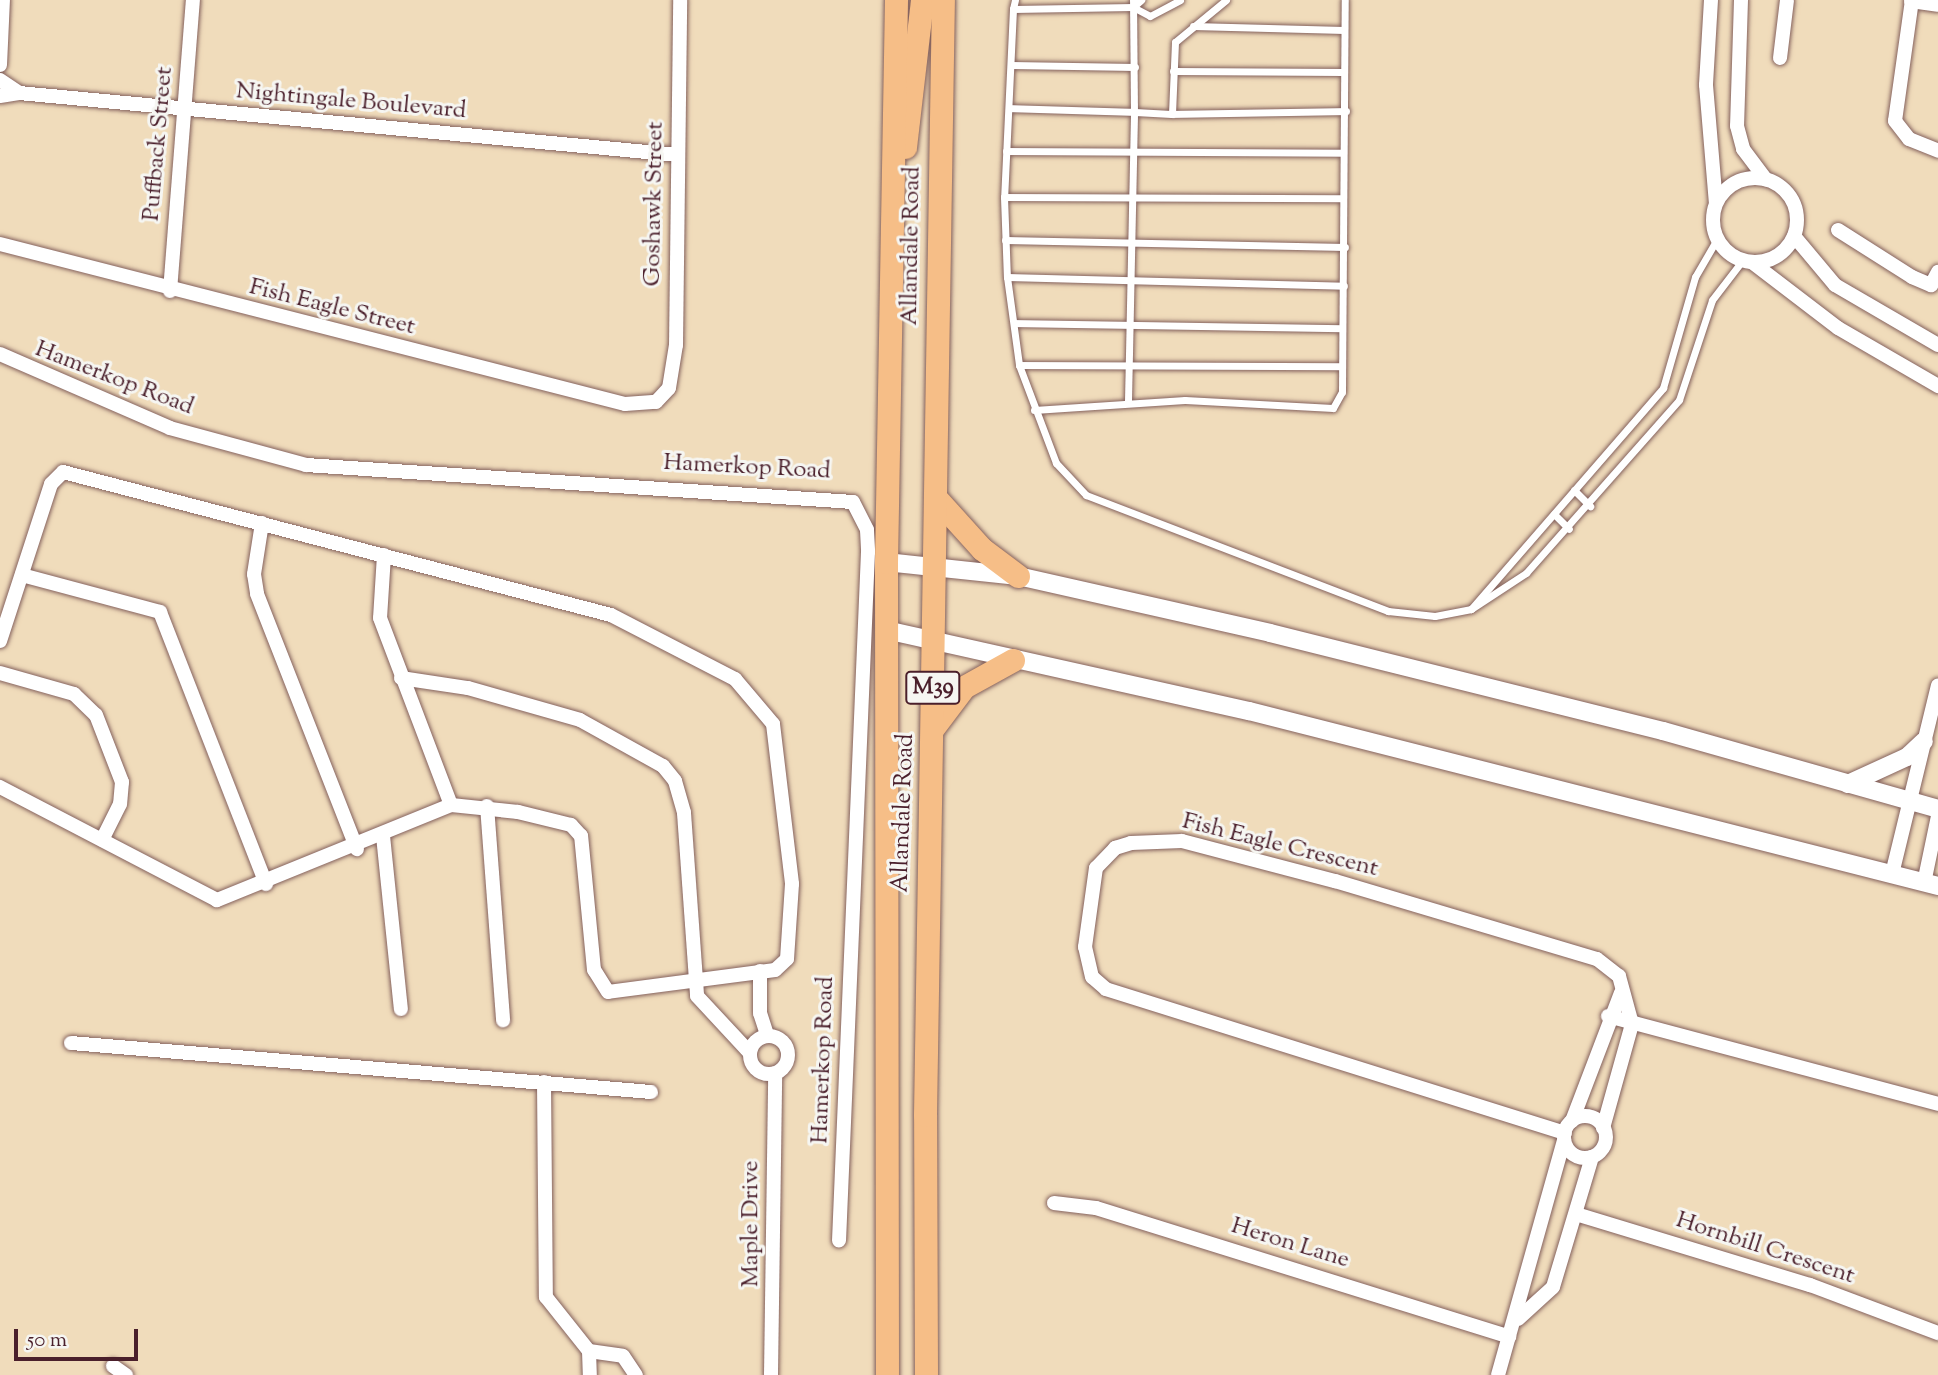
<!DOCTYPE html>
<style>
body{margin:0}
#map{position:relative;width:1938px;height:1375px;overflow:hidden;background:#f0dcbb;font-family:"Sorts Mill Goudy",serif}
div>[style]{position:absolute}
.roads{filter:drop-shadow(0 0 2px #84615d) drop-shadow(0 0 2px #84615d)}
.service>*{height:7px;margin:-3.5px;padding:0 3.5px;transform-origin:3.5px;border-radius:3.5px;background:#fff}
.minor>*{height:14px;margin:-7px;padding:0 7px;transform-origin:7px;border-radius:7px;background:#fff}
.minor>.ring{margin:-7px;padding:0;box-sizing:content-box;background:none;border:14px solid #fff;border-radius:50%}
.tertiary>*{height:18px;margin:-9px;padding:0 9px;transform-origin:9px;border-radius:9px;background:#fff}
.primary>*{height:23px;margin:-11.5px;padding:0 11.5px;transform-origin:11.5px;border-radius:11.5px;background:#f6be87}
span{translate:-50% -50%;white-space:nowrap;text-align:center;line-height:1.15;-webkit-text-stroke:6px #f6f6f2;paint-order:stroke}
.shield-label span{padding:2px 5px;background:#f6f6f2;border:2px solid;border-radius:5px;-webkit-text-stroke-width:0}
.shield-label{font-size:23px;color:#4a1f2b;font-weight:700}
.street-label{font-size:24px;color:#4a1f2b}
.scale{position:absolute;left:14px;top:1329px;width:124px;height:32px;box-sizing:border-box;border:4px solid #4a1f2b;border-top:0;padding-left:9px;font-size:21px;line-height:24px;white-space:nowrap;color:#4a1f2b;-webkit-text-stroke:5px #f6f6f2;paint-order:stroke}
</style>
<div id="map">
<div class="roads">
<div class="service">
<i style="left:1015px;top:0;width:9px;rotate:103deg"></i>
<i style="left:1013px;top:9px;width:120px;rotate:-1deg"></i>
<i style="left:1133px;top:7px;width:19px;rotate:28deg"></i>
<i style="left:1150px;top:16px;width:34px;rotate:-28deg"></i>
<i style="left:1226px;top:0;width:66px;rotate:140.5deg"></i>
<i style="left:1175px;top:42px;width:72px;rotate:92.4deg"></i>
<i style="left:1172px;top:114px;width:174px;rotate:-1deg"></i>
<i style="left:1133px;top:7px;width:11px;rotate:-41deg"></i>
<i style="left:1013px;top:9px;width:188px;rotate:92.7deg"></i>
<i style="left:1004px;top:197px;width:80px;rotate:87.9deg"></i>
<i style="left:1007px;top:277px;width:89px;rotate:82.2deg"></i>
<i style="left:1019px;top:365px;width:105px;rotate:69.3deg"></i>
<i style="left:1056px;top:463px;width:44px;rotate:46.8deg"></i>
<i style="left:1086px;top:495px;width:324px;rotate:21deg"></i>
<i style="left:1388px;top:611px;width:47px;rotate:6.1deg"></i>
<i style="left:1435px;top:616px;width:37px;rotate:-11deg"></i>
<i style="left:1471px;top:609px;width:66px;rotate:-33.2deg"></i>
<i style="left:1526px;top:573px;width:231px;rotate:-48.5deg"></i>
<i style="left:1679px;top:400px;width:105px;rotate:-71.7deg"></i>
<i style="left:1712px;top:300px;width:49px;rotate:-52.4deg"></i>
<i style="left:1193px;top:26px;width:151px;rotate:1.5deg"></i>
<i style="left:1011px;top:65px;width:124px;rotate:0.9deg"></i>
<i style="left:1173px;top:71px;width:171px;rotate:0.3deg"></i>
<i style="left:1009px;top:108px;width:125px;rotate:1.8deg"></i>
<i style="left:1134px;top:112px;width:112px;rotate:-90.5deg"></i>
<i style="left:1006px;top:151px;width:337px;rotate:0.3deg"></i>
<i style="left:1004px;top:197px;width:337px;rotate:0.2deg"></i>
<i style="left:1005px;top:240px;width:340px;rotate:1.2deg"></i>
<i style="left:1007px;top:277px;width:337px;rotate:1.5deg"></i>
<i style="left:1014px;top:323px;width:325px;rotate:0.9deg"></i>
<i style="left:1019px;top:365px;width:322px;rotate:0.2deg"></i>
<i style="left:1128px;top:401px;width:289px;rotate:-88.8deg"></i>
<i style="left:1134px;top:112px;width:38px;rotate:3deg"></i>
<i style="left:1034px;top:410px;width:151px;rotate:-3.8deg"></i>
<i style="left:1185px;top:400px;width:148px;rotate:3.1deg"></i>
<i style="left:1333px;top:408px;width:18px;rotate:-61deg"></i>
<i style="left:1342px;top:392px;width:392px;rotate:-89.6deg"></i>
<i style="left:1574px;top:490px;width:23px;rotate:45deg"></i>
<i style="left:1554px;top:514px;width:21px;rotate:45deg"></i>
<i style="left:1471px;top:609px;width:293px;rotate:-49deg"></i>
<i style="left:1663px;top:388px;width:116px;rotate:-73.9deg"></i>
<i style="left:1695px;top:277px;width:44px;rotate:-59.9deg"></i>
</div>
<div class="minor">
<i style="left:1711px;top:0;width:85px;rotate:93.4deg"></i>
<i style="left:1706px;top:85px;width:118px;rotate:85.2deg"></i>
<i style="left:1741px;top:0;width:126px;rotate:91.8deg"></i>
<i style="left:1737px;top:126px;width:24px;rotate:75deg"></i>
<i style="left:1743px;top:149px;width:38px;rotate:53deg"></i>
<i style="left:1912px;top:0;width:122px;rotate:98deg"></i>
<i style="left:1895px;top:121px;width:23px;rotate:52deg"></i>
<i style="left:1909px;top:139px;width:31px;rotate:22deg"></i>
<i style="left:1911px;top:1px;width:27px;rotate:8deg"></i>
<i style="left:1780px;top:58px;width:58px;rotate:-83.1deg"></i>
<i style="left:0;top:65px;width:65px;rotate:-87.4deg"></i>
<i style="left:0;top:80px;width:23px;rotate:34deg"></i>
<i style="left:0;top:96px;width:19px;rotate:-9deg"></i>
<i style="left:19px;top:93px;width:662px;rotate:5.37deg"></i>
<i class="ring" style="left:1713px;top:178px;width:70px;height:70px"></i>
<i style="left:1838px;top:230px;width:88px;rotate:32.4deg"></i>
<i style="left:1912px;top:277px;width:21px;rotate:23deg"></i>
<i style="left:1931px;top:285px;width:15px;rotate:-62deg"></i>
<i style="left:1794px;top:236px;width:64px;rotate:50.1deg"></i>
<i style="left:1835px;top:285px;width:119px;rotate:30.2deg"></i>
<i style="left:0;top:244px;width:645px;rotate:14.36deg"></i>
<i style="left:625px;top:404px;width:31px;rotate:-4deg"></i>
<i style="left:656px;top:402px;width:19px;rotate:-47deg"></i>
<i style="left:669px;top:388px;width:44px;rotate:-80.8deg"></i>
<i style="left:676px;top:345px;width:345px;rotate:-89.3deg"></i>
<i style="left:1753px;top:263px;width:107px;rotate:37.4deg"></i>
<i style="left:1838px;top:328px;width:116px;rotate:30.1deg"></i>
<i style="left:170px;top:291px;width:292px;rotate:-85.5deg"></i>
<i style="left:0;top:354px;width:185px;rotate:23.5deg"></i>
<i style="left:170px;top:428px;width:141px;rotate:15.2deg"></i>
<i style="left:306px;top:465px;width:548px;rotate:3.87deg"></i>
<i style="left:853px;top:502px;width:31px;rotate:63deg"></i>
<i style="left:867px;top:530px;width:22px;rotate:87deg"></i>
<i style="left:868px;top:552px;width:689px;rotate:92.41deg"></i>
<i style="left:262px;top:523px;width:52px;rotate:98.9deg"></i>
<i style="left:254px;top:574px;width:20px;rotate:81deg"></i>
<i style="left:257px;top:594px;width:274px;rotate:68.6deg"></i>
<i style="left:384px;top:555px;width:63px;rotate:93.6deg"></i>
<i style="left:380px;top:618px;width:200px;rotate:69.2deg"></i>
<i style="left:22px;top:575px;width:143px;rotate:15deg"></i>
<i style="left:160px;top:612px;width:292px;rotate:68.7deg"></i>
<i style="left:0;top:641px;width:165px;rotate:-72deg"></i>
<i style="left:51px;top:484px;width:17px;rotate:-45deg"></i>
<i style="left:63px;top:472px;width:566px;rotate:14.63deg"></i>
<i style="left:611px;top:615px;width:140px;rotate:27.3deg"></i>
<i style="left:735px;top:679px;width:59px;rotate:49.8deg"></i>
<i style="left:773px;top:724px;width:161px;rotate:83.2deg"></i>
<i style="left:792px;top:884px;width:75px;rotate:93.8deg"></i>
<i style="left:787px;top:959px;width:16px;rotate:137deg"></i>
<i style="left:775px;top:970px;width:168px;rotate:172.5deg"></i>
<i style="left:608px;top:992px;width:26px;rotate:-122deg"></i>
<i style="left:594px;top:970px;width:135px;rotate:-95.5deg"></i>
<i style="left:581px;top:836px;width:15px;rotate:-132deg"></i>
<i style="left:571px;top:825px;width:55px;rotate:-166.2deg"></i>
<i style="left:518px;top:812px;width:67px;rotate:-174deg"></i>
<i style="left:451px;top:805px;width:253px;rotate:157.9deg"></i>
<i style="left:217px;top:900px;width:245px;rotate:-152.5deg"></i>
<i style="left:0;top:673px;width:77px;rotate:15.8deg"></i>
<i style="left:74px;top:694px;width:30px;rotate:44deg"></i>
<i style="left:96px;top:715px;width:72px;rotate:68.8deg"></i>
<i style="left:122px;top:782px;width:22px;rotate:95deg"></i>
<i style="left:120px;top:804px;width:40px;rotate:116.6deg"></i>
<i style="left:401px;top:678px;width:68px;rotate:8.5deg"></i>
<i style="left:468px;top:688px;width:116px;rotate:15.9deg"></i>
<i style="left:580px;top:720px;width:95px;rotate:29deg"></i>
<i style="left:663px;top:766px;width:19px;rotate:51deg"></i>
<i style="left:675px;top:781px;width:33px;rotate:74deg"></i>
<i style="left:684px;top:813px;width:183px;rotate:85.9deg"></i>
<i style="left:697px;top:996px;width:78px;rotate:47.1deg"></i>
<i style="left:487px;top:806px;width:215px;rotate:85.7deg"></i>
<i style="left:383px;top:836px;width:174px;rotate:84.1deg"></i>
<i style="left:1892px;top:874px;width:194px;rotate:-76.3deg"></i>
<i style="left:1924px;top:883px;width:68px;rotate:-78.2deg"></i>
<i style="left:760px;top:971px;width:42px;rotate:90deg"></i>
<i style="left:760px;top:1013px;width:23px;rotate:72deg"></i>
<i style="left:1608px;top:1016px;width:342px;rotate:14.9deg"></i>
<i class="ring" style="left:750px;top:1036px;width:24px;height:24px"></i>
<i style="left:71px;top:1043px;width:582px;rotate:4.83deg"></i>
<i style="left:544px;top:1082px;width:215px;rotate:89.5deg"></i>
<i style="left:546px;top:1297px;width:69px;rotate:51.5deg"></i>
<i style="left:589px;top:1351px;width:34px;rotate:8deg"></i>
<i style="left:623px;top:1356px;width:23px;rotate:56deg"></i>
<i class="ring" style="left:1564px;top:1116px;width:28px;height:28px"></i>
<i style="left:1572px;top:1121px;width:137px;rotate:-69.1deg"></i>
<i style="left:1603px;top:1128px;width:108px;rotate:-74.4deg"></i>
<i style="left:1565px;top:1133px;width:481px;rotate:-162.6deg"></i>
<i style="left:1106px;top:989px;width:18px;rotate:-139deg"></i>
<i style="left:1092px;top:977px;width:31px;rotate:-103deg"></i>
<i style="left:1085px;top:947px;width:80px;rotate:-82.1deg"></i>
<i style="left:1096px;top:868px;width:28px;rotate:-46deg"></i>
<i style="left:1115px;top:848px;width:17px;rotate:-17deg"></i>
<i style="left:1131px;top:843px;width:51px;rotate:-2.2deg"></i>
<i style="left:1182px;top:841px;width:158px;rotate:14.7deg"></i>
<i style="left:1335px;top:881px;width:273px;rotate:16.6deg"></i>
<i style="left:1597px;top:959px;width:28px;rotate:38deg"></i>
<i style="left:1619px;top:976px;width:50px;rotate:74.8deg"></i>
<i style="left:1054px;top:1203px;width:42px;rotate:6.8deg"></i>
<i style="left:1096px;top:1208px;width:433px;rotate:17.3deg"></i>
<i style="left:1576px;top:1214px;width:245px;rotate:16.9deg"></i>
<i style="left:1810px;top:1285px;width:137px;rotate:20.6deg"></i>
<i style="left:1518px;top:1319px;width:47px;rotate:-42.4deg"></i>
<i style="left:1553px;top:1287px;width:136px;rotate:-73.3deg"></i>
<i style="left:589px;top:1351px;width:24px;rotate:88deg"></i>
<i style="left:113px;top:1366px;width:16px;rotate:35deg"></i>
<i style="left:771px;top:1375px;width:302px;rotate:-89.2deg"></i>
<i style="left:1498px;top:1375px;width:244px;rotate:-74.3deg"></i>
</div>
<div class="tertiary">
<i style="left:886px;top:562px;width:133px;rotate:6.1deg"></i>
<i style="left:1018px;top:576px;width:258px;rotate:12.7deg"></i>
<i style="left:1270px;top:633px;width:405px;rotate:14deg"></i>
<i style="left:1663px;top:731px;width:286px;rotate:15.8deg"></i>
<i style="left:886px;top:630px;width:372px;rotate:12.6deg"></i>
<i style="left:1249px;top:711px;width:711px;rotate:14.25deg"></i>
<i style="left:1848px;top:784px;width:65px;rotate:-24.6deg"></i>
<i style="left:1907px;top:757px;width:23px;rotate:-43deg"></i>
</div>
<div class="primary">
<i style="left:905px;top:147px;width:148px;rotate:-83.4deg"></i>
<i style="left:935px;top:497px;width:70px;rotate:47.9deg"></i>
<i style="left:982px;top:549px;width:45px;rotate:36.9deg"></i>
<i style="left:933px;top:728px;width:51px;rotate:-52.9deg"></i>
<i style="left:964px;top:687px;width:56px;rotate:-28.9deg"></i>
<i style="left:887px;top:1375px;width:813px;rotate:-90.07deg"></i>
<i style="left:886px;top:562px;width:562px;rotate:-88.98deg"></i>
<i style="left:926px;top:1375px;width:260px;rotate:-90.2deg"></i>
<i style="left:925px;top:1115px;width:1115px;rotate:-89.08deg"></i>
</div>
</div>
<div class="shield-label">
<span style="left:933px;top:688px">M39</span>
</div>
<div class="street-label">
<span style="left:351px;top:102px;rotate:5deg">Nightingale Boulevard</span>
<span style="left:159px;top:144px;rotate:-85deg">Puffback Street</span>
<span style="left:655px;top:204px;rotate:-89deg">Goshawk Street</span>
<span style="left:912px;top:246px;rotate:-89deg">Allandale Road</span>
<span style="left:332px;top:308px;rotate:14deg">Fish Eagle Street</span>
<span style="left:114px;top:379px;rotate:21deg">Hamerkop Road</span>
<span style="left:747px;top:468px;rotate:3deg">Hamerkop Road</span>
<span style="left:904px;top:813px;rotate:-88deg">Allandale Road</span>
<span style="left:1280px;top:846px;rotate:14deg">Fish Eagle Crescent</span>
<span style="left:824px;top:1060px;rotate:-88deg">Hamerkop Road</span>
<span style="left:752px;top:1224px;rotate:-90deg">Maple Drive</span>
<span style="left:1290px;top:1244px;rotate:17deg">Heron Lane</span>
<span style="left:1765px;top:1249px;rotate:18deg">Hornbill Crescent</span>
</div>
<div class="scale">50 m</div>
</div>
